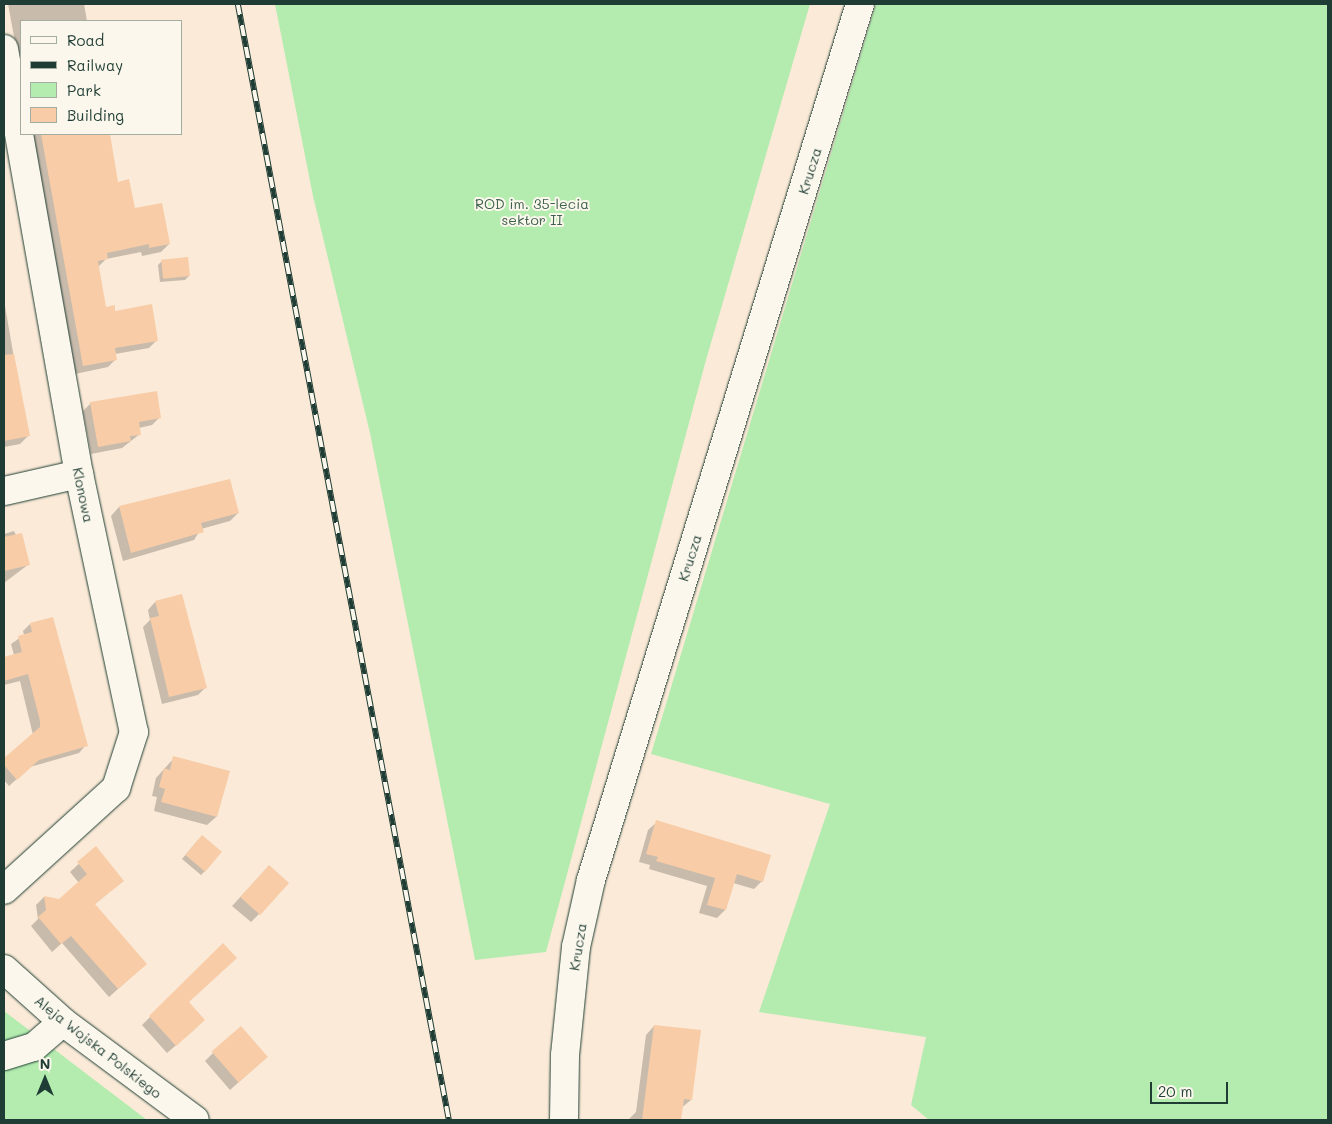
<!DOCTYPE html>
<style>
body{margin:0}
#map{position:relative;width:1332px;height:1124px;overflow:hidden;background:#faead7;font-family:Mali,sans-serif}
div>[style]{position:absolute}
.green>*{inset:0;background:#b4ecaf}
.shadow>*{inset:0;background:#0003}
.building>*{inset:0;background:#f8cca7;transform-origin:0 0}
.roads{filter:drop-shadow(0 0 1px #1f3d34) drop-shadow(0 0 1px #1f3d34)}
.minor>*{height:28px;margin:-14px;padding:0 14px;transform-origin:14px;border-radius:14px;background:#fbf7ec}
.tertiary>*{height:28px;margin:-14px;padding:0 14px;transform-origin:14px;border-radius:14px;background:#fbf7ec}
.rail>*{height:5.5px;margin-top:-2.75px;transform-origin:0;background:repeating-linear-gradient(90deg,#fbf7ec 0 11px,#1f3d34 0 22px);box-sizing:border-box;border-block:1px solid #1f3d34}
span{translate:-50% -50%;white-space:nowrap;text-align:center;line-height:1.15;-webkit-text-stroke:4px #fbf7ec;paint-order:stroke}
.street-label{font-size:14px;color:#1f3d34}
.park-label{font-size:14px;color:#3d604d}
.frame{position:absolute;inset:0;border:5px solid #1f3d34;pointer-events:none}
.legend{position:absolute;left:20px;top:20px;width:162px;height:115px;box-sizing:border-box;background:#fbf7ec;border:1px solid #a3ada2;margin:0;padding:6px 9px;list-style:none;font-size:15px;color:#1f3d34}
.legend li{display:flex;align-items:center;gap:10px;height:25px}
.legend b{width:25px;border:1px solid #a3ada2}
.north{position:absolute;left:20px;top:1054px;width:50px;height:50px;-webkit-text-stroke:4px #fbf7ec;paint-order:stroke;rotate:0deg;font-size:14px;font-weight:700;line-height:20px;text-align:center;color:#1f3d34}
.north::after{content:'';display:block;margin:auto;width:18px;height:22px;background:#1f3d34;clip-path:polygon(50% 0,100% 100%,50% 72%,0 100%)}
.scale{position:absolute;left:1150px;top:1082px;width:78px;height:22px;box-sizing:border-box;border:2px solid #1f3d34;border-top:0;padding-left:6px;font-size:15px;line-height:18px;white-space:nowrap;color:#1f3d34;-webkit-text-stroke:4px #fbf7ec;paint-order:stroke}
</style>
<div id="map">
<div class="green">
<i style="clip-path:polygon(275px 4px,810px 4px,706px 360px,546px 952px,475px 960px,370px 433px,313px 196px)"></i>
<i style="clip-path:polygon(876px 4px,1328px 4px,1328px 1120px,929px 1120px,911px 1105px,926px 1037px,759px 1012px,830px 804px,651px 754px)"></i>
<i style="clip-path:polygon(4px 1011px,147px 1120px,4px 1120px)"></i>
</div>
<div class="shadow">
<i style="clip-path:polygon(8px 4px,84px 4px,87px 21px,21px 21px,21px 75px)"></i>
<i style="clip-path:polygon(32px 134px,108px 134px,117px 183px,134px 210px,169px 244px,161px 252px,142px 256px,141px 252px,106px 259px,98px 267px,105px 308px,157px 340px,149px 348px,115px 354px,116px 359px,108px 367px,75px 374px)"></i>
<i style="clip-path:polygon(162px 261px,189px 276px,185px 280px,160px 282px,158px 265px)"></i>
<i style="clip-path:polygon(4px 300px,14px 358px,4px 367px)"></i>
<i style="clip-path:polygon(91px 403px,160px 417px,152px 425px,139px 428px,140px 434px,122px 448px,91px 454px,83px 411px)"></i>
<i style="clip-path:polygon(23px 405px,28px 436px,20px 444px,4px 447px,4px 409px)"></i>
<i style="clip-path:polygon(229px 481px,238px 513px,230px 521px,201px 529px,194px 540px,123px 561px,111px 516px,119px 507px)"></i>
<i style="clip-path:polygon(14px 531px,29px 564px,4px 583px,4px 534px)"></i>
<i style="clip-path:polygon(155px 602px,206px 687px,198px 695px,162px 704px,143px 627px,150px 620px,148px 610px)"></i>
<i style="clip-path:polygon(30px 624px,86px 745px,79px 753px,30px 767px,9px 786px,4px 780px,4px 760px,33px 735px,20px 681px,4px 685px,4px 658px,14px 655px,11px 644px,24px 635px,23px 631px)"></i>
<i style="clip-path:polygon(174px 758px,228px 772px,216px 817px,207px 825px,154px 811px,157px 797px,152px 796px,156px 778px)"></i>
<i style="clip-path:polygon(657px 822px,762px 881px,754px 889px,733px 883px,725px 910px,717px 918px,699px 913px,707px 886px,649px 869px,650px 865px,639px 862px,648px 830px)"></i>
<i style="clip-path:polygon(198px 840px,205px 871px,201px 875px,182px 859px)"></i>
<i style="clip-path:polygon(96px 848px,122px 881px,94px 905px,137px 972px,109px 997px,62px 943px,52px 952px,31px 926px,38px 919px,36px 905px,44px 897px,59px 900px,79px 883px,70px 872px)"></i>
<i style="clip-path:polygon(261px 875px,259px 914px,251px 922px,232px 906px)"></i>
<i style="clip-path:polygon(223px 945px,188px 1003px,195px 1029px,167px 1053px,142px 1025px)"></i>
<i style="clip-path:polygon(654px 1026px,691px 1100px,681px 1108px,680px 1120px,628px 1120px,636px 1112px,646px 1035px)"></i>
<i style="clip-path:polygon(213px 1053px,258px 1065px,230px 1090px,205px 1061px)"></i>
</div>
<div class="building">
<i style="clip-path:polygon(41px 134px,110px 134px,118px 182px,129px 179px,135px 208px,162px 203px,170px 244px,149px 248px,149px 244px,107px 253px,108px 259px,98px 261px,106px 307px,115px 305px,115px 311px,152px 304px,158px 341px,115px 348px,117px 360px,83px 366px)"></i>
<i style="left:188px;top:257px;width:19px;height:27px;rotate:84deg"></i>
<i style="clip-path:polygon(14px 354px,30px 436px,4px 441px,4px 355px)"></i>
<i style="clip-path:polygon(157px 391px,161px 418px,139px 422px,141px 435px,130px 436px,131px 441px,98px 447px,90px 402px)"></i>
<i style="clip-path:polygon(230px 479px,239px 513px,201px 523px,204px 532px,131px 553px,119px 506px)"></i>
<i style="clip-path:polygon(22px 533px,30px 565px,4px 571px,4px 537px)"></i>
<i style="clip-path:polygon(182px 594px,207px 688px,169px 697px,150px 618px,159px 616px,155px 601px)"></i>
<i style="clip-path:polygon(53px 617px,88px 746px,39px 760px,17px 780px,4px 765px,4px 758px,40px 727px,40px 721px,28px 674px,4px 681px,4px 657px,22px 652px,18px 636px,32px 632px,30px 623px)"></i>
<i style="clip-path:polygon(173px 756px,230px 771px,217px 817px,161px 802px,165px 789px,159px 787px,164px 768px,170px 770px)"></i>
<i style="clip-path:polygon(656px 820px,771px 855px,763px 882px,737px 874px,726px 910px,707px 905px,715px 878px,656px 861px,658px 857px,646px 854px)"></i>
<i style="left:202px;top:835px;width:26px;height:26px;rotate:40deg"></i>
<i style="clip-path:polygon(96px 846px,124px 881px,95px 904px,147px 964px,118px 989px,71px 936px,61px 944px,38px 917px,46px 910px,44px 896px,59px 899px,87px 874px,77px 862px)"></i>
<i style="left:269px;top:865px;width:27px;height:43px;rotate:42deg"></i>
<i style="clip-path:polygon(223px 943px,237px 958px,189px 1002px,205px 1020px,176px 1046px,149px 1016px)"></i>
<i style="clip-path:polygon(654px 1025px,701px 1030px,692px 1100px,684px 1099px,681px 1120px,642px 1120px)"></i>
<i style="left:241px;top:1026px;width:41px;height:39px;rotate:49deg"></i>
</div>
<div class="roads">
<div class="minor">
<i style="left:4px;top:49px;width:432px;rotate:80deg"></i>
<i style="left:79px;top:474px;width:264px;rotate:78deg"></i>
<i style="left:134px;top:732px;width:59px;rotate:107.8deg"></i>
<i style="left:116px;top:788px;width:151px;rotate:137.7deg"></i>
<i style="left:4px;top:491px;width:77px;rotate:-12.8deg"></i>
<i style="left:4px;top:1056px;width:31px;rotate:-17deg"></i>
<i style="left:34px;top:1047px;width:38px;rotate:-41deg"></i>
<i style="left:564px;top:1120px;width:65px;rotate:-89.1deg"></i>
<i style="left:565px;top:1055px;width:109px;rotate:-84.2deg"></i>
<i style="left:576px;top:947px;width:69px;rotate:-77.4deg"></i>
<i style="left:591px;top:880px;width:916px;rotate:-72.93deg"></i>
</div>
<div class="tertiary">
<i style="left:4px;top:969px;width:79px;rotate:41.9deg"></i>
<i style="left:63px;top:1022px;width:164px;rotate:36.6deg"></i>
</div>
</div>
<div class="rail">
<i style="left:238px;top:4px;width:1136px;rotate:79.29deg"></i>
</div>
<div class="street-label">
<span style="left:810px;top:171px;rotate:-73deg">Krucza</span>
<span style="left:83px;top:495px;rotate:78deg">Klonowa</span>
<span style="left:690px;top:558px;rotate:-73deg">Krucza</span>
<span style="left:578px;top:947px;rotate:-81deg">Krucza</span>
<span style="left:98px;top:1047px;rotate:38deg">Aleja Wojska Polskiego</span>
</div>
<div class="park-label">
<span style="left:532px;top:212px">ROD im. 35-lecia<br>sektor II</span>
</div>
<div class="frame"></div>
<ul class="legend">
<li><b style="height:6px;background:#fbf7ec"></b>Road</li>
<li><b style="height:6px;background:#1f3d34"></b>Railway</li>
<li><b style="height:14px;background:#b4ecaf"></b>Park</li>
<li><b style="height:14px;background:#f8cca7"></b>Building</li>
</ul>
<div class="north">N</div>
<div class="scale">20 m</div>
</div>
